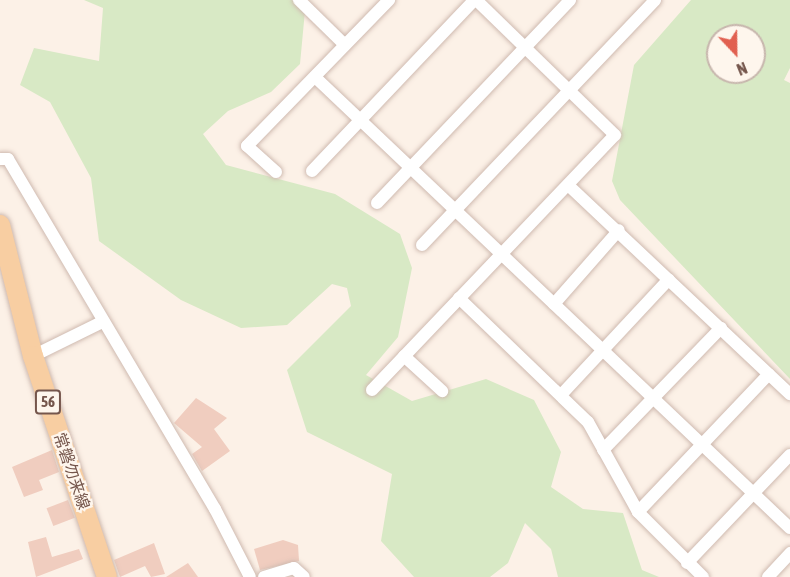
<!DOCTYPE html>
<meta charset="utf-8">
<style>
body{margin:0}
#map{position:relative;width:790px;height:577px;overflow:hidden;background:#fcf1e7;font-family:"Asap Condensed","Noto Sans JP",sans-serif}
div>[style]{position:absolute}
.green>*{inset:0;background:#d8e9c5}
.building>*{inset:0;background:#f0cdbf;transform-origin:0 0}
.roads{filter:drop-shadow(0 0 2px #cfbab0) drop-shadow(0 0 2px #cfbab0)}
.street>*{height:12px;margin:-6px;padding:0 6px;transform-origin:6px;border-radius:6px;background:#fff}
.primary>*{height:20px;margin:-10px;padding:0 10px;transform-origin:10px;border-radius:10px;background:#f8cea2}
span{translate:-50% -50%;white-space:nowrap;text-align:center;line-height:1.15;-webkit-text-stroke:4.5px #fef6ed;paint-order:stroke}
.shield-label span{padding:2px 4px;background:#fef6ed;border:2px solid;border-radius:4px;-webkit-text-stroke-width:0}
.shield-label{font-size:15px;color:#75564c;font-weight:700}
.street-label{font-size:16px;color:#75564c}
.north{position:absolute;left:706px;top:24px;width:60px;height:60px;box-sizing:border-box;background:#fef6ed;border:2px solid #c7b6ad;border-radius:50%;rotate:158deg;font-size:16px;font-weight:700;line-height:24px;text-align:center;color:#75564c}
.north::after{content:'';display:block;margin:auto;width:21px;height:27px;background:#e16050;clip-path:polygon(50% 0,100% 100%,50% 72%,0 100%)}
</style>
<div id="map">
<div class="green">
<i style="clip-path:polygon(84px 0,306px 0,300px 64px,271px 92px,228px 111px,203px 134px,226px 165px,335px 194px,400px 234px,412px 268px,398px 337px,366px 375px,412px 401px,486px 379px,534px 400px,561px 452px,551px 487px,583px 509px,623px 513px,642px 570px,659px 577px,558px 577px,551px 549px,525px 523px,508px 563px,490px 577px,414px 577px,381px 541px,392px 474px,307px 432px,287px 370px,351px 306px,347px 288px,332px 284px,287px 325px,241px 328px,181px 300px,99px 241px,91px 178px,50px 102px,20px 85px,34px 48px,99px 61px,103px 8px)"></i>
<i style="clip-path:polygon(evenodd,691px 0,790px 0,790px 68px,784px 80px,790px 83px,790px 379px,620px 200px,612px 181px,634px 65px,691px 0,718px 36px,754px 36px,754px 72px,718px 72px,718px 36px)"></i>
</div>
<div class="building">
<i style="clip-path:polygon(196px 398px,227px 418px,214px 429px,230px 451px,202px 471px,192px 454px,202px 447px,174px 423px)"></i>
<i style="clip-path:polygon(52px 450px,59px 472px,39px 480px,43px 490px,24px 497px,12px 467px)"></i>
<i style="left:68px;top:500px;width:19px;height:23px;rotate:69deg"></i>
<i style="clip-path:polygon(46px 537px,52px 557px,79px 549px,83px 559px,36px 577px,28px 542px)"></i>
<i style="clip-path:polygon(283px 540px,298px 545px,299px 561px,260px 570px,254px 549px)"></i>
<i style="clip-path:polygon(154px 543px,165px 574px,151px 577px,145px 566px,120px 577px,114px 560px)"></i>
<i style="clip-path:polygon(188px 563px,198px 577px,166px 577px)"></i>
</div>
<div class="roads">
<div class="street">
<i style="left:299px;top:0;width:64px;rotate:44.4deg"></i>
<i style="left:315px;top:77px;width:655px;rotate:43.52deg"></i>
<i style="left:0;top:159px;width:8px"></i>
<i style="left:8px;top:159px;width:407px;rotate:59.4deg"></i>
<i style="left:215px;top:509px;width:76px;rotate:62.8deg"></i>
<i style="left:312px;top:171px;width:236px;rotate:-46.5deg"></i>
<i style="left:276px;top:172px;width:39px;rotate:-138deg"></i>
<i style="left:247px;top:146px;width:204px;rotate:-45.8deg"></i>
<i style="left:568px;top:185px;width:305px;rotate:43.3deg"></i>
<i style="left:377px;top:203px;width:280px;rotate:-46.4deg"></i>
<i style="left:422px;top:245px;width:338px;rotate:-46.4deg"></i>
<i style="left:459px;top:298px;width:179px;rotate:43.9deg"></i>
<i style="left:588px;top:422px;width:103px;rotate:60.9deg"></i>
<i style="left:638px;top:512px;width:92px;rotate:45deg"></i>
<i style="left:554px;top:304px;width:98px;rotate:-48.7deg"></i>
<i style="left:33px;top:356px;width:77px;rotate:-26.2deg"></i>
<i style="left:404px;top:356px;width:52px;rotate:42.6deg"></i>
<i style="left:372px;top:390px;width:352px;rotate:-46.4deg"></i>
<i style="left:615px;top:135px;width:194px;rotate:-135.8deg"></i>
<i style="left:561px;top:395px;width:158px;rotate:-47deg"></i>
<i style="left:603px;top:450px;width:170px;rotate:-46deg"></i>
<i style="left:638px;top:512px;width:190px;rotate:-46.5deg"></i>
<i style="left:687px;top:563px;width:149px;rotate:-46.4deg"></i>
<i style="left:264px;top:577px;width:31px;rotate:-17deg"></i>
<i style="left:294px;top:568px;width:13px;rotate:42deg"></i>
<i style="left:768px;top:577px;width:33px;rotate:-47deg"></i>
</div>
<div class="primary">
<i style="left:0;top:225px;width:135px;rotate:75.9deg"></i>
<i style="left:33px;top:356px;width:233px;rotate:71.5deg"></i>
</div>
</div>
<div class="shield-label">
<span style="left:48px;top:402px">56</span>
</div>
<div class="street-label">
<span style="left:72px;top:471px;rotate:71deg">常磐勿来線</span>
</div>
<div class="north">N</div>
</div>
